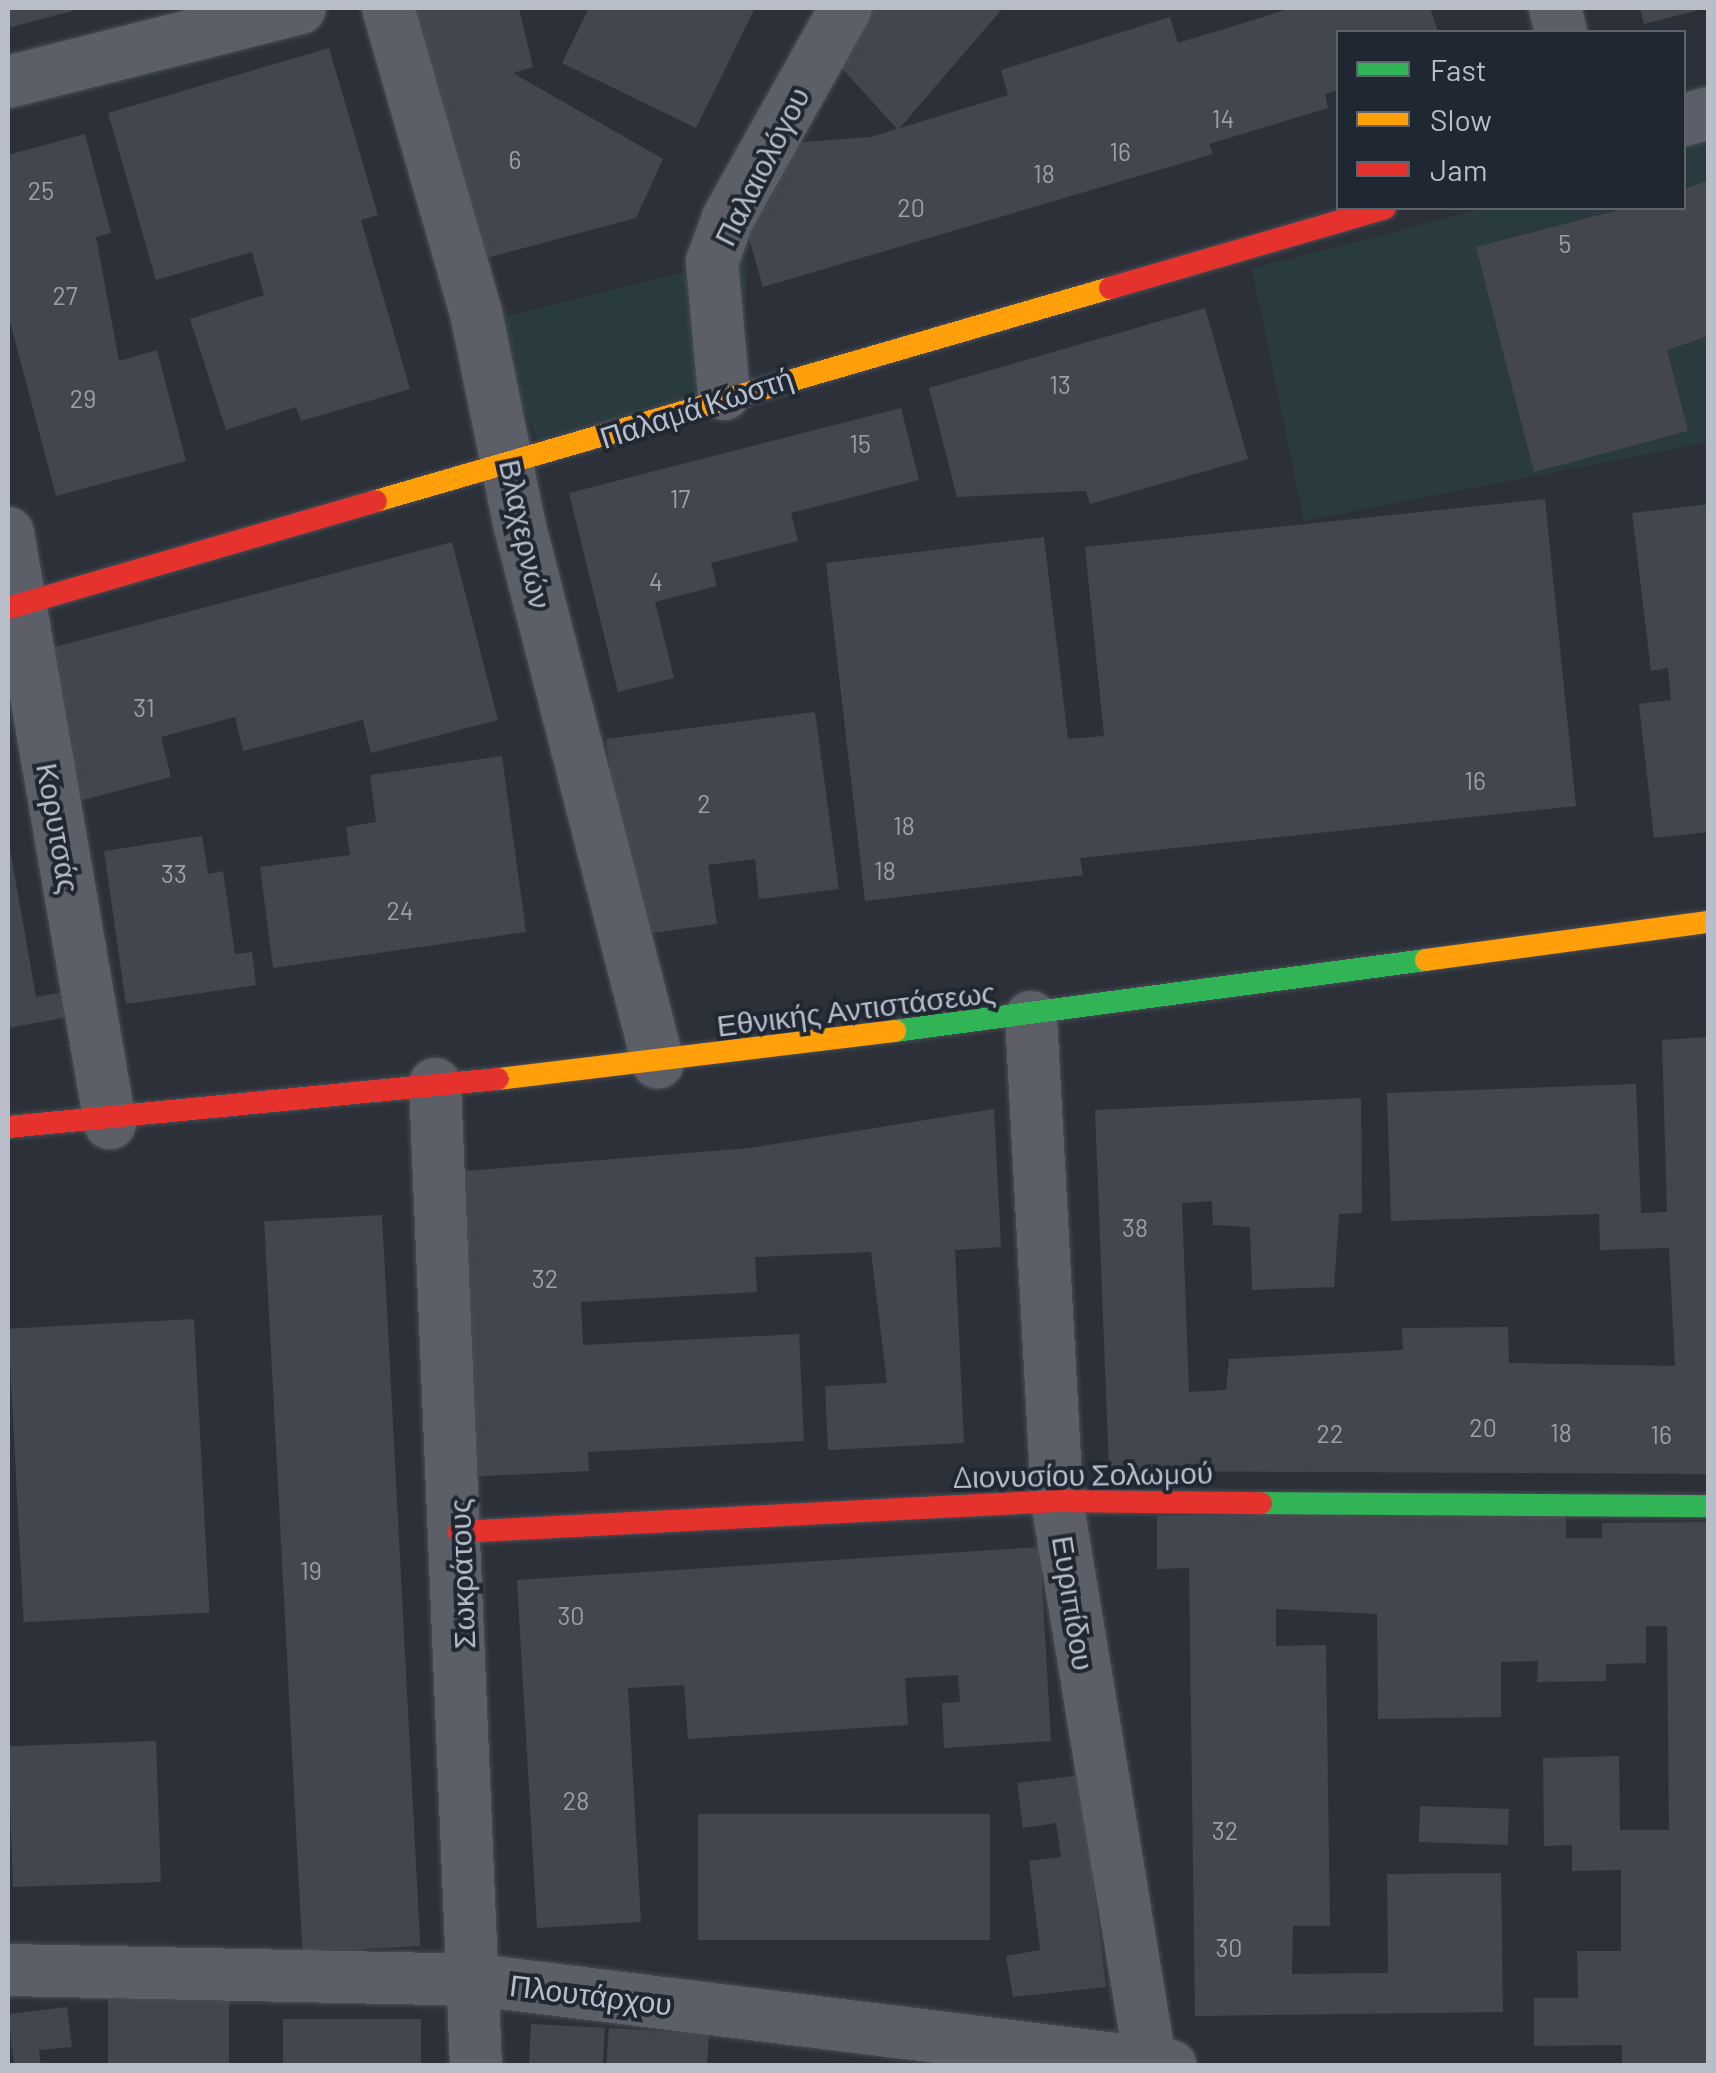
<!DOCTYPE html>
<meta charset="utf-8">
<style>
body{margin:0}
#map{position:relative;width:1716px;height:2073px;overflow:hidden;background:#2c3139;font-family:Barlow,sans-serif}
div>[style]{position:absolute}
.green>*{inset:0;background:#2a3b3f}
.building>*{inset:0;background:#43474d;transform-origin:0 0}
.roads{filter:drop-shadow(0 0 2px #4a4d54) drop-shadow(0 0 2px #4a4d54)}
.street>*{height:52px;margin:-26px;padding:0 26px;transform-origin:26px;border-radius:26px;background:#5c5f67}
.fast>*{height:22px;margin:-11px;padding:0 11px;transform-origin:11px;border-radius:11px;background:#30b455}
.slow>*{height:22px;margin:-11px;padding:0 11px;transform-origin:11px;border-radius:11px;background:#ff9f0a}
.jam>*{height:22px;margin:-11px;padding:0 11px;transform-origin:11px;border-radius:11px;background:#e5322d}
span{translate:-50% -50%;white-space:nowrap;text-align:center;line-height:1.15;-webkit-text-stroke:8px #1f2733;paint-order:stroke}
.number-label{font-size:25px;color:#9aa0aa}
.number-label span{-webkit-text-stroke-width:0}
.street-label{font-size:30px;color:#b7bdc9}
.frame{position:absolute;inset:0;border:10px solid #b7bdc9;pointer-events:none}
.legend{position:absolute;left:1336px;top:30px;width:350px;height:180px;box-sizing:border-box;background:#1f2733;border:2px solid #5c636f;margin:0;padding:12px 18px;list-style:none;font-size:30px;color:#b7bdc9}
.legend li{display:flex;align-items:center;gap:20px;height:50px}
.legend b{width:50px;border:2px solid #5c636f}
</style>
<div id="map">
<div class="green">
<i style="clip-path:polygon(1708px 141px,1708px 442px,1304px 521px,1252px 269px,1485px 208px,1684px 208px,1684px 149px)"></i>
<i style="clip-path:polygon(748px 256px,742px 379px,547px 460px,484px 322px)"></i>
</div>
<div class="building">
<i style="clip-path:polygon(8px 8px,80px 8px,80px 9px,8px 28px)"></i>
<i style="clip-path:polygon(411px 8px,519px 8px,533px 67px,513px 73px,663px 159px,636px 218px,479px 260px)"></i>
<i style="clip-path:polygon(589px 8px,755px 8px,696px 128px,562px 63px)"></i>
<i style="clip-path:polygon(869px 8px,1003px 8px,898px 130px,839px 65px)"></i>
<i style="clip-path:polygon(1292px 8px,1430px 8px,1438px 32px,1338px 32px,1338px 90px,1325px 94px,1328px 108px,1209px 144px,1213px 154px,763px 287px,742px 214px,775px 144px,871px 137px,1008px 95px,1001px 70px,1170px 17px,1178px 43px)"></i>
<i style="clip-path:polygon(1640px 8px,1703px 8px,1703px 9px,1644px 24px)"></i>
<i style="clip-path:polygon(329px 48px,378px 215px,361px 220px,410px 389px,301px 421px,296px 407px,226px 430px,190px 319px,264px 295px,252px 252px,156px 280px,108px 113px)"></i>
<i style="clip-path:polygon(85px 134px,111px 233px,96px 237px,119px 361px,157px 350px,186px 461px,56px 496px,8px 314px,8px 155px)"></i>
<i style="clip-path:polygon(1708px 181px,1708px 336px,1667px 350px,1688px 431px,1534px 472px,1476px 247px,1627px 208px,1684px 208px,1684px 189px)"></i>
<i style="clip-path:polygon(1205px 308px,1248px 459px,1090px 504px,1086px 491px,957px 497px,929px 388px)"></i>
<i style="clip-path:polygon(901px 408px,919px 480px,791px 513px,798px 541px,711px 563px,717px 586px,655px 602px,674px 678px,618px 692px,569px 493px)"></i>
<i style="clip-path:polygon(1545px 499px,1576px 806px,1080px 858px,1083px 875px,865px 901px,826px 563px,1044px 537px,1068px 739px,1104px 736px,1085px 547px)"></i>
<i style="clip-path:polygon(1708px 504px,1708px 832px,1654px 838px,1639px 704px,1671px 700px,1668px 668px,1651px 671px,1632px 513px)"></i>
<i style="clip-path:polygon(452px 542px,498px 720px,371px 753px,363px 720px,243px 751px,235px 717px,161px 737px,171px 777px,79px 801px,40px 651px)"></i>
<i style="clip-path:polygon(815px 712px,839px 889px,759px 899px,755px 859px,708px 865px,717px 924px,630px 936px,606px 739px)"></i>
<i style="clip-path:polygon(502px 756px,526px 932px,273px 968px,260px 867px,350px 855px,346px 827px,376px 822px,370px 775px)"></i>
<i style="clip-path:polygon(202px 836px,208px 874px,223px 871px,235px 954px,252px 952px,256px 985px,126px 1004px,104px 851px)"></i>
<i style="clip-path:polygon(8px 838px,36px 997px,64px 992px,68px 1017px,8px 1028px)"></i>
<i style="clip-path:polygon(1708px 1037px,1708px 1474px,1109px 1471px,1095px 1110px,1361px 1098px,1362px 1213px,1339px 1214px,1334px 1287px,1252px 1290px,1250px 1227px,1213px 1225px,1212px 1201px,1182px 1203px,1189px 1392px,1226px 1390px,1229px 1359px,1403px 1350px,1402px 1328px,1508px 1327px,1509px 1363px,1675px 1366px,1669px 1248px,1600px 1250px,1599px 1214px,1391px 1221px,1387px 1093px,1636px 1084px,1641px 1213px,1667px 1212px,1662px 1040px)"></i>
<i style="clip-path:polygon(994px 1109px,1001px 1247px,955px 1250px,964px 1443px,828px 1450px,825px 1386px,887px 1383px,871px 1252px,755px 1257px,757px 1292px,581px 1302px,583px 1345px,799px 1334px,804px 1441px,588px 1452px,589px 1471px,466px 1477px,453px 1172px,750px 1148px)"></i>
<i style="left:382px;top:1215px;width:732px;height:118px;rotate:87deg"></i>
<i style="left:194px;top:1319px;width:294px;height:186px;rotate:87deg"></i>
<i style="clip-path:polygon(1566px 1511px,1566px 1538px,1602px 1538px,1602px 1523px,1708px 1522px,1708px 2066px,1622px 2066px,1622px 2045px,1534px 2046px,1534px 1998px,1578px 1998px,1577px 1951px,1621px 1951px,1621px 1870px,1572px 1871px,1572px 1845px,1544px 1846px,1543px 1758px,1619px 1756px,1620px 1830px,1669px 1830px,1667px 1626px,1646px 1626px,1646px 1663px,1606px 1664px,1606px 1681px,1537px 1682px,1538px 1661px,1501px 1662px,1501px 1717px,1378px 1719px,1377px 1614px,1276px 1609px,1276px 1646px,1326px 1645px,1330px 1926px,1293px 1926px,1292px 1974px,1388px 1973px,1387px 1874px,1501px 1873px,1503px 2012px,1195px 2016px,1189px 1568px,1157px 1569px,1157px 1516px)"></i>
<i style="clip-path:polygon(1040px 1547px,1051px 1741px,944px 1748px,942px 1703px,960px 1702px,958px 1675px,905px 1678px,908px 1725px,688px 1739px,684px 1685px,628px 1688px,641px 1922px,537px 1928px,517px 1580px)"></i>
<i style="left:156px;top:1741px;width:141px;height:148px;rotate:88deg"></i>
<i style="clip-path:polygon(1081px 1775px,1106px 1987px,1013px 1997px,1006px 1956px,1040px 1950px,1029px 1861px,1061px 1857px,1056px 1823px,1023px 1828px,1017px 1783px)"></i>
<i style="left:1420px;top:1806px;width:89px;height:36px;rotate:2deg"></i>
<i style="left:990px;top:1814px;width:126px;height:292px;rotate:90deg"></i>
<i style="left:108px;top:1979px;width:121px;height:87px"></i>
<i style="clip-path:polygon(67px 2007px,72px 2047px,39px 2050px,41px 2066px,14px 2066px,8px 2014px)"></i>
<i style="left:283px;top:2019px;width:138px;height:47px"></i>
<i style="left:531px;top:2024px;width:74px;height:42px;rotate:3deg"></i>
<i style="clip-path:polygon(609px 2028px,709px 2034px,707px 2066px,606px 2066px)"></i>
</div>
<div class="roads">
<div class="street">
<i style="left:388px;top:8px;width:317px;rotate:73.9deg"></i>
<i style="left:476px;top:313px;width:218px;rotate:78.4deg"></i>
<i style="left:520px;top:527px;width:553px;rotate:75.56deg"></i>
<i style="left:1555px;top:8px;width:25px;rotate:76deg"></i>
<i style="left:8px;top:82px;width:301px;rotate:-14.2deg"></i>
<i style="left:1684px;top:120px;width:25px;rotate:-16deg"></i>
<i style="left:724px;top:394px;width:133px;rotate:-95.2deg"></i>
<i style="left:712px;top:262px;width:47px;rotate:-70deg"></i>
<i style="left:728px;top:218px;width:241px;rotate:-60.7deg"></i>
<i style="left:8px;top:533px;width:599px;rotate:80.19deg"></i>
<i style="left:1031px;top:1017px;width:485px;rotate:86.9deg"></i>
<i style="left:1057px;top:1501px;width:573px;rotate:80.55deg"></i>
<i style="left:435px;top:1084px;width:983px;rotate:87.61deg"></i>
<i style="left:8px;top:1970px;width:469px;rotate:1.2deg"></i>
<i style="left:477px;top:1980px;width:699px;rotate:7.06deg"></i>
</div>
<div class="fast">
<i style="left:895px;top:1031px;width:536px;rotate:-7.62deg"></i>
<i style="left:1261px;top:1503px;width:447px;rotate:0.4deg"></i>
</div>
<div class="slow">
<i style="left:376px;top:501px;width:764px;rotate:-16.18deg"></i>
<i style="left:1426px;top:960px;width:285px;rotate:-7.7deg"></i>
<i style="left:498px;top:1079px;width:400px;rotate:-6.9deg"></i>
</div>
<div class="jam">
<i style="left:1110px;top:288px;width:286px;rotate:-16.2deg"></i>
<i style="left:8px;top:608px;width:383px;rotate:-16.2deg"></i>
<i style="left:8px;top:1127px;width:492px;rotate:-5.6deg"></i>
<i style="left:459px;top:1532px;width:599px;rotate:-2.97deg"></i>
<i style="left:1057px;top:1501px;width:204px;rotate:0.6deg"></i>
</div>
</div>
<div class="number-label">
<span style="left:1223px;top:118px">14</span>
<span style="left:1120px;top:151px">16</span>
<span style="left:515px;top:159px">6</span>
<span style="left:1044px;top:173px">18</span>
<span style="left:41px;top:190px">25</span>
<span style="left:911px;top:207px">20</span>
<span style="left:1565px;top:243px">5</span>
<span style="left:65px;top:295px">27</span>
<span style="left:1060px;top:384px">13</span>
<span style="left:83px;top:398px">29</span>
<span style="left:860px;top:443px">15</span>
<span style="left:680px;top:498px">17</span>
<span style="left:656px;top:581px">4</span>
<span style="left:144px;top:707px">31</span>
<span style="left:1475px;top:780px">16</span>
<span style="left:704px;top:803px">2</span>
<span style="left:904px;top:825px">18</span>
<span style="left:885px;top:870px">18</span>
<span style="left:174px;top:873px">33</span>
<span style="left:400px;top:910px">24</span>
<span style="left:1135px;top:1227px">38</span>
<span style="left:545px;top:1278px">32</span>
<span style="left:1483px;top:1427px">20</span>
<span style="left:1561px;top:1432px">18</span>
<span style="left:1330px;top:1433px">22</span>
<span style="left:1661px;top:1434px">16</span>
<span style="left:311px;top:1570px">19</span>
<span style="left:571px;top:1615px">30</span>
<span style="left:576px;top:1800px">28</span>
<span style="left:1225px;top:1830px">32</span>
<span style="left:1229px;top:1947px">30</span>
</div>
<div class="street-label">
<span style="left:761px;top:166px;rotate:-63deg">Παλαιολόγου</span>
<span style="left:696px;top:407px;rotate:-18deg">Παλαμά Κωστή</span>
<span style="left:526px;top:534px;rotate:78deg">Βλαχερνών</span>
<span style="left:59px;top:828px;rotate:80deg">Κορυτσάς</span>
<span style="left:856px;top:1008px;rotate:-7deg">Εθνικής Αντιστάσεως</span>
<span style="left:1083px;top:1474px;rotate:-1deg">Διονυσίου Σολωμού</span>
<span style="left:461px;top:1574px;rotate:-92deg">Σωκράτους</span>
<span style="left:1074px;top:1603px;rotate:81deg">Ευριπίδου</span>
<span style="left:591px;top:1994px;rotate:7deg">Πλουτάρχου</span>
</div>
<div class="frame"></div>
<ul class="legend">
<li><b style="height:12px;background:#30b455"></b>Fast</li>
<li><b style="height:12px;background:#ff9f0a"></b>Slow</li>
<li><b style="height:12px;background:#e5322d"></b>Jam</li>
</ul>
</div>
